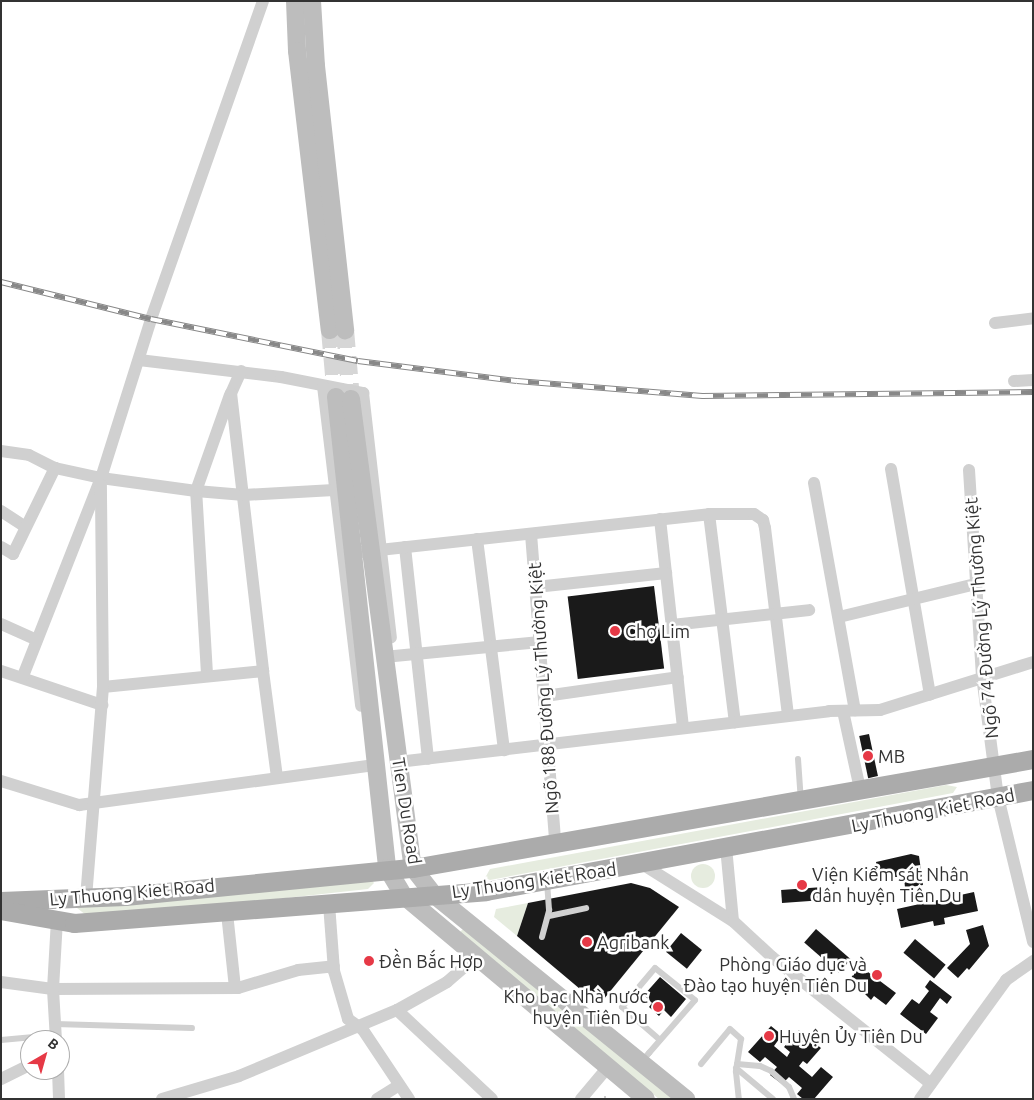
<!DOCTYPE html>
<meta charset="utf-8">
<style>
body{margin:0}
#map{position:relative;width:1034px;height:1100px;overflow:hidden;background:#fff;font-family:Ubuntu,sans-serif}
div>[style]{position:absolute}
.green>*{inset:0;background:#e6ecdf}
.round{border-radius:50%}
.building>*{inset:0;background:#1a1a1a;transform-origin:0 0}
.secondary-tunnel>*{height:18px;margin-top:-9px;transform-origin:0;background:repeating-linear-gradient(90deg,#d6d6d6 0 18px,transparent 0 27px)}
.path>*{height:2px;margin-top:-1px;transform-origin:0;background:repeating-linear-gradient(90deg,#cdcdcd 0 2.5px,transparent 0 5px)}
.lane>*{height:6px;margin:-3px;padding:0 3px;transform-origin:3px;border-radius:3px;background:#d0d0d0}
.street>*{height:12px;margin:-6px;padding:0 6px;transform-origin:6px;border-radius:6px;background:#d0d0d0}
.secondary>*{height:18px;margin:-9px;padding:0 9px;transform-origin:9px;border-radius:9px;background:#bdbdbd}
.primary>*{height:19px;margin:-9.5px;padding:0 9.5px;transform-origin:9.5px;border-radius:9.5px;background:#ababab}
.rail>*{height:5.5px;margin-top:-2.75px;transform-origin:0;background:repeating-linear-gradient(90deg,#fff 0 11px,#888 0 22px);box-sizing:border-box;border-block:1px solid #888}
.dots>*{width:14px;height:14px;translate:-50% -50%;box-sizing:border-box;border:2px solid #fff;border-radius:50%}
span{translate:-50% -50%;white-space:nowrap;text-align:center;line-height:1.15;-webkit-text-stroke:5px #fff;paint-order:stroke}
.street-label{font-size:18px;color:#333}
.poi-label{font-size:18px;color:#333}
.left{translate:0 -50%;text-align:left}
.right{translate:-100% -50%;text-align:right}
.frame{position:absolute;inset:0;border:2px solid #333;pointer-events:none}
.north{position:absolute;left:20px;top:1030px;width:50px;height:50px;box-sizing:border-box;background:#fff;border:1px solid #adadad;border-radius:50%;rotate:38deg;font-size:14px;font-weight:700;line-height:20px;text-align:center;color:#333}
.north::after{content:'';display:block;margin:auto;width:18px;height:22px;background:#e63946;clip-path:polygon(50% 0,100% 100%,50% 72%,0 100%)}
</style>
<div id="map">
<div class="green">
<i style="clip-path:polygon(946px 785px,957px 787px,953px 793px,490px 880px,485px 878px,490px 869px)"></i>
<i class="round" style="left:691px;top:864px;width:24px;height:24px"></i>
<i style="clip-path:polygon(371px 879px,374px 883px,368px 889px,241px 903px,86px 915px,77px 908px,80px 904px)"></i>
<i style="clip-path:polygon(528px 903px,517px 936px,494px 917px,496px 909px)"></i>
<i style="clip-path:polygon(463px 929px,676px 1099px,659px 1099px,474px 947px,459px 933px)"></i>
</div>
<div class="building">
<i style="left:654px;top:586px;width:83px;height:87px;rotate:83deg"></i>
<i style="left:869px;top:734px;width:43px;height:10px;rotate:78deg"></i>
<i style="clip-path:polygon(911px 854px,919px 856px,923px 885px,905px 888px,904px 876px,879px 879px,876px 862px)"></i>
<i style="clip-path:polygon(631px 883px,650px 888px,679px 907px,599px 1005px,517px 936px,528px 903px)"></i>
<i style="left:823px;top:887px;width:13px;height:42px;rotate:86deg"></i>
<i style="clip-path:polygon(974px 892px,978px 911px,944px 918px,945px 924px,934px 926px,933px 921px,901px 928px,897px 909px)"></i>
<i style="clip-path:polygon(983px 925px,989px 946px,969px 970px,967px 968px,958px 978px,947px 968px,970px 944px,966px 930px)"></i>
<i style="left:816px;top:929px;width:46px;height:18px;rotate:41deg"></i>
<i style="left:681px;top:933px;width:27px;height:24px;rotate:39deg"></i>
<i style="left:915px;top:939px;width:40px;height:18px;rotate:40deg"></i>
<i style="clip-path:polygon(860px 966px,896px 993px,886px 1005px,874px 996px,871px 1000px,850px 979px)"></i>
<i style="clip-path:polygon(660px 977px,686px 999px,671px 1017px,664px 1010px,659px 1016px,649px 1007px,652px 1003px,644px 995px)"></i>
<i style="clip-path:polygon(930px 980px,952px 997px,947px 1004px,940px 998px,930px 1012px,938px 1018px,926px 1034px,900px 1014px,912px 999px,919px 1004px,929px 991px,925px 987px)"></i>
<i style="clip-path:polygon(771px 1026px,782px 1035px,774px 1046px,787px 1057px,790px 1052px,784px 1047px,799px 1030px,821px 1048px,807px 1064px,803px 1061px,799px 1066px,812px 1077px,821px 1067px,833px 1077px,814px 1099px,803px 1099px,797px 1094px,802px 1088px,789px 1077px,782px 1084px,770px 1075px,777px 1067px,765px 1057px,760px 1062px,748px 1052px)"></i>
</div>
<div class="secondary-tunnel">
<i style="left:330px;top:330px;width:67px;rotate:84.9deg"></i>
<i style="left:345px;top:330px;width:69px;rotate:85deg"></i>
</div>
<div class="path">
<i style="left:605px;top:1096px;width:3px;rotate:90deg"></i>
</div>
<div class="lane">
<i style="left:798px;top:759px;width:39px;rotate:86deg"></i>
<i style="left:549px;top:916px;width:38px;rotate:-12deg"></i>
<i style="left:542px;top:937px;width:28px;rotate:-75deg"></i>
<i style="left:549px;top:910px;width:28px;rotate:-94deg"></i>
<i style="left:55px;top:1024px;width:137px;rotate:1.7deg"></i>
<i style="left:1px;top:1040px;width:55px;rotate:-5.2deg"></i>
<i style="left:642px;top:1061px;width:11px;rotate:-49deg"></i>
<i style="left:649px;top:1053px;width:70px;rotate:-49deg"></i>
<i style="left:695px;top:1000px;width:51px;rotate:-141.3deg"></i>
<i style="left:655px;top:968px;width:51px;rotate:130.2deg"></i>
<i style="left:622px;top:1007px;width:50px;rotate:41deg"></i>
<i style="left:701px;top:1064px;width:45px;rotate:-50.4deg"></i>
<i style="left:730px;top:1029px;width:15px;rotate:42deg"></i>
<i style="left:741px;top:1039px;width:33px;rotate:99deg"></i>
<i style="left:736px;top:1072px;width:27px;rotate:84deg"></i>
<i style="left:737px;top:1064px;width:23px;rotate:5deg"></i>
<i style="left:760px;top:1066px;width:12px;rotate:24deg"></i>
<i style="left:771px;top:1071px;width:24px;rotate:42deg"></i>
<i style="left:789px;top:1087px;width:13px;rotate:67deg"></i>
<i style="left:736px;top:1068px;width:48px;rotate:40deg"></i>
</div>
<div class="street">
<i style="left:995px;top:323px;width:38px;rotate:-7deg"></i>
<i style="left:139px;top:360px;width:143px;rotate:6.8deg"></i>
<i style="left:281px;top:377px;width:84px;rotate:11deg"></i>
<i style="left:363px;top:393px;width:246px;rotate:83.5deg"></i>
<i style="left:241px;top:371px;width:24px;rotate:114deg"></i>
<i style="left:231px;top:393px;width:280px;rotate:83.4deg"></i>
<i style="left:1014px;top:381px;width:19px;rotate:-3deg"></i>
<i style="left:323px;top:386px;width:322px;rotate:83.2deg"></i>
<i style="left:1px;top:451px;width:28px;rotate:8deg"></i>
<i style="left:29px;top:455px;width:29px;rotate:27deg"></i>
<i style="left:55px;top:468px;width:47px;rotate:12.3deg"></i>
<i style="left:101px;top:478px;width:96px;rotate:7.8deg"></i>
<i style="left:196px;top:491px;width:48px;rotate:4.8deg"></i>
<i style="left:244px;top:495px;width:90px;rotate:-3.2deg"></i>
<i style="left:891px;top:469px;width:229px;rotate:80.2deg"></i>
<i style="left:969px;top:470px;width:206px;rotate:86.4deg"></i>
<i style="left:982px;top:676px;width:122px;rotate:82.5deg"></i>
<i style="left:998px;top:797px;width:149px;rotate:76.4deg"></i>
<i style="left:814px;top:483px;width:231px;rotate:79.8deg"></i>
<i style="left:1px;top:511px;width:27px;rotate:33deg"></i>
<i style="left:709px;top:514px;width:210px;rotate:82.9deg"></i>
<i style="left:660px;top:519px;width:210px;rotate:83.7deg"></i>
<i style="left:531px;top:534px;width:309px;rotate:85.5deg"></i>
<i style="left:477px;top:539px;width:213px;rotate:82.7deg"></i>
<i style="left:1px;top:547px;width:14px;rotate:30deg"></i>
<i style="left:13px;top:554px;width:96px;rotate:-64deg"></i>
<i style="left:405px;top:547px;width:213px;rotate:83.8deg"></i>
<i style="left:352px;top:553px;width:359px;rotate:-6.2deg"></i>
<i style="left:709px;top:514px;width:45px"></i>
<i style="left:754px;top:514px;width:11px;rotate:34deg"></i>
<i style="left:763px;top:520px;width:8px;rotate:76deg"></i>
<i style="left:765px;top:528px;width:188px;rotate:83deg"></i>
<i style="left:536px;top:587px;width:131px;rotate:-6.1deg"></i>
<i style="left:839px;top:617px;width:140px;rotate:-13.6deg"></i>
<i style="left:1px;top:624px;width:39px;rotate:24deg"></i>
<i style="left:672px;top:625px;width:138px;rotate:-6.2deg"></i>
<i style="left:384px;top:657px;width:157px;rotate:-5.5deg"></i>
<i style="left:1px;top:671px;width:107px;rotate:18.6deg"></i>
<i style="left:207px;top:674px;width:183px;rotate:-93.4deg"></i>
<i style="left:196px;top:491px;width:102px;rotate:-70.5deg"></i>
<i style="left:23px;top:676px;width:213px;rotate:-68.5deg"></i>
<i style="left:101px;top:478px;width:167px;rotate:-72.5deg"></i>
<i style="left:151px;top:319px;width:337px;rotate:-70.6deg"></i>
<i style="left:103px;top:687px;width:161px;rotate:-5.7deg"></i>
<i style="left:263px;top:671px;width:107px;rotate:82.5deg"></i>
<i style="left:545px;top:696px;width:134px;rotate:-8.1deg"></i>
<i style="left:843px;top:711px;width:80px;rotate:77.7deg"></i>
<i style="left:398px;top:762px;width:434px;rotate:-6.7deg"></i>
<i style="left:829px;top:711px;width:51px;rotate:-1.1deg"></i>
<i style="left:880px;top:710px;width:160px;rotate:-17.4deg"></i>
<i style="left:1px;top:781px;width:82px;rotate:17.1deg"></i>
<i style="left:79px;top:805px;width:300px;rotate:-7.7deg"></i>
<i style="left:726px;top:847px;width:74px;rotate:84.6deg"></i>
<i style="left:642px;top:864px;width:107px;rotate:32.1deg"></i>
<i style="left:733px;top:921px;width:53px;rotate:42.7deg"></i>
<i style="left:772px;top:957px;width:203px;rotate:38.6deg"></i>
<i style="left:86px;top:898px;width:212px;rotate:-85.4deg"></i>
<i style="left:103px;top:687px;width:202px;rotate:-90.6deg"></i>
<i style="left:329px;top:904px;width:67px;rotate:85.7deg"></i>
<i style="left:334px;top:971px;width:50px;rotate:73.7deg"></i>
<i style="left:348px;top:1019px;width:19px;rotate:36deg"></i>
<i style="left:363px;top:1030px;width:83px;rotate:56.3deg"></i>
<i style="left:227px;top:913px;width:75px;rotate:83.9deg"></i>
<i style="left:1px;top:982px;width:52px;rotate:7.7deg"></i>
<i style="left:53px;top:989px;width:185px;rotate:-0.3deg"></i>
<i style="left:238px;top:988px;width:63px;rotate:-16.7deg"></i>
<i style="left:298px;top:970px;width:36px;rotate:-6deg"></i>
<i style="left:397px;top:1010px;width:130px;rotate:43.1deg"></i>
<i style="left:56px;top:1040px;width:51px;rotate:-93.4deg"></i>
<i style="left:53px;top:989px;width:69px;rotate:-86.7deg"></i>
<i style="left:58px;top:1070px;width:29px;rotate:88deg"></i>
<i style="left:1px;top:1079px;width:32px;rotate:-26deg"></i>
<i style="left:162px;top:1099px;width:80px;rotate:-16.6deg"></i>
<i style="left:239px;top:1076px;width:171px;rotate:-22.7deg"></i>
<i style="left:397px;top:1010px;width:57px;rotate:-29.2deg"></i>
<i style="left:447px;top:982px;width:37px;rotate:-41deg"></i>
<i style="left:377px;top:1099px;width:25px;rotate:-32deg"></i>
<i style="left:581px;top:1099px;width:42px;rotate:-49.8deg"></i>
<i style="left:920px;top:1099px;width:147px;rotate:-54.1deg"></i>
<i style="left:1006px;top:980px;width:33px;rotate:-35deg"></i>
</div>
<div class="secondary">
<i style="left:295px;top:1px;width:50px;rotate:87.7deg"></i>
<i style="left:297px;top:51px;width:281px;rotate:83.3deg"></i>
<i style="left:312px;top:1px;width:65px;rotate:86.5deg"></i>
<i style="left:316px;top:66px;width:266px;rotate:83.7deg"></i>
<i style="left:336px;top:397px;width:474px;rotate:83.8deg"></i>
<i style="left:387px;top:868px;width:31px;rotate:59deg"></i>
<i style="left:403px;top:895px;width:317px;rotate:40deg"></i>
<i style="left:351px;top:399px;width:473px;rotate:82.5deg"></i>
<i style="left:413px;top:868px;width:33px;rotate:52deg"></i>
<i style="left:433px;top:894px;width:326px;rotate:39deg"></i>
</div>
<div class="primary">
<i style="left:1px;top:901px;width:124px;rotate:-2.3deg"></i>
<i style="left:125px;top:896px;width:289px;rotate:-5.6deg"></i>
<i style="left:413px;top:868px;width:630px;rotate:-9.97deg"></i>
<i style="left:1px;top:910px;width:74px;rotate:10.1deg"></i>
<i style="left:74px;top:923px;width:413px;rotate:-4.4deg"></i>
<i style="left:486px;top:891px;width:556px;rotate:-10.46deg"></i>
</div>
<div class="rail">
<i style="left:1px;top:282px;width:154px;rotate:13.9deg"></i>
<i style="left:151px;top:319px;width:211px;rotate:11.5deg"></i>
<i style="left:358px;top:361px;width:160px;rotate:7.2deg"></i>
<i style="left:517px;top:381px;width:186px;rotate:4.6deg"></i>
<i style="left:702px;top:396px;width:331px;rotate:-0.7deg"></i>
</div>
<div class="dots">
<i style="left:615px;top:631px;background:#e63946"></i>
<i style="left:868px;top:756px;background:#e63946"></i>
<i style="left:802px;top:885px;background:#e63946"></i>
<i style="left:587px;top:942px;background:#e63946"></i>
<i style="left:369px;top:961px;background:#e63946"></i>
<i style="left:877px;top:975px;background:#e63946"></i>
<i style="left:658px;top:1007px;background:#e63946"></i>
<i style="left:769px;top:1036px;background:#e63946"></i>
</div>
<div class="street-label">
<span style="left:981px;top:618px;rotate:-95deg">Ngõ 74 Đường Lý Thường Kiệt</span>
<span style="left:543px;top:688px;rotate:-94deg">Ngõ 188 Đường Lý Thường Kiệt</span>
<span style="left:933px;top:810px;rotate:-11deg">Ly Thuong Kiet Road</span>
<span style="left:407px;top:811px;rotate:81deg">Tien Du Road</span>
<span style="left:534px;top:880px;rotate:-8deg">Ly Thuong Kiet Road</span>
<span style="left:132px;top:892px;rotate:-5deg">Ly Thuong Kiet Road</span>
</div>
<div class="poi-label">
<span class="left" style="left:625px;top:631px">Chợ Lim</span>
<span class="left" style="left:878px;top:756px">MB</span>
<span class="left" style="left:812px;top:885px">Viện Kiểm sát Nhân<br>dân huyện Tiên Du</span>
<span class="left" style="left:597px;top:942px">Agribank</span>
<span class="left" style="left:379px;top:961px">Đền Bắc Hợp</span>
<span class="right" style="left:867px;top:975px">Phòng Giáo dục và<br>Đào tạo huyện Tiên Du</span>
<span class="right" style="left:648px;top:1007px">Kho bạc Nhà nước<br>huyện Tiên Du</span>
<span class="left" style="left:779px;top:1036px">Huyện Ủy Tiên Du</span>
</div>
<div class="frame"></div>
<div class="north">B</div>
</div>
